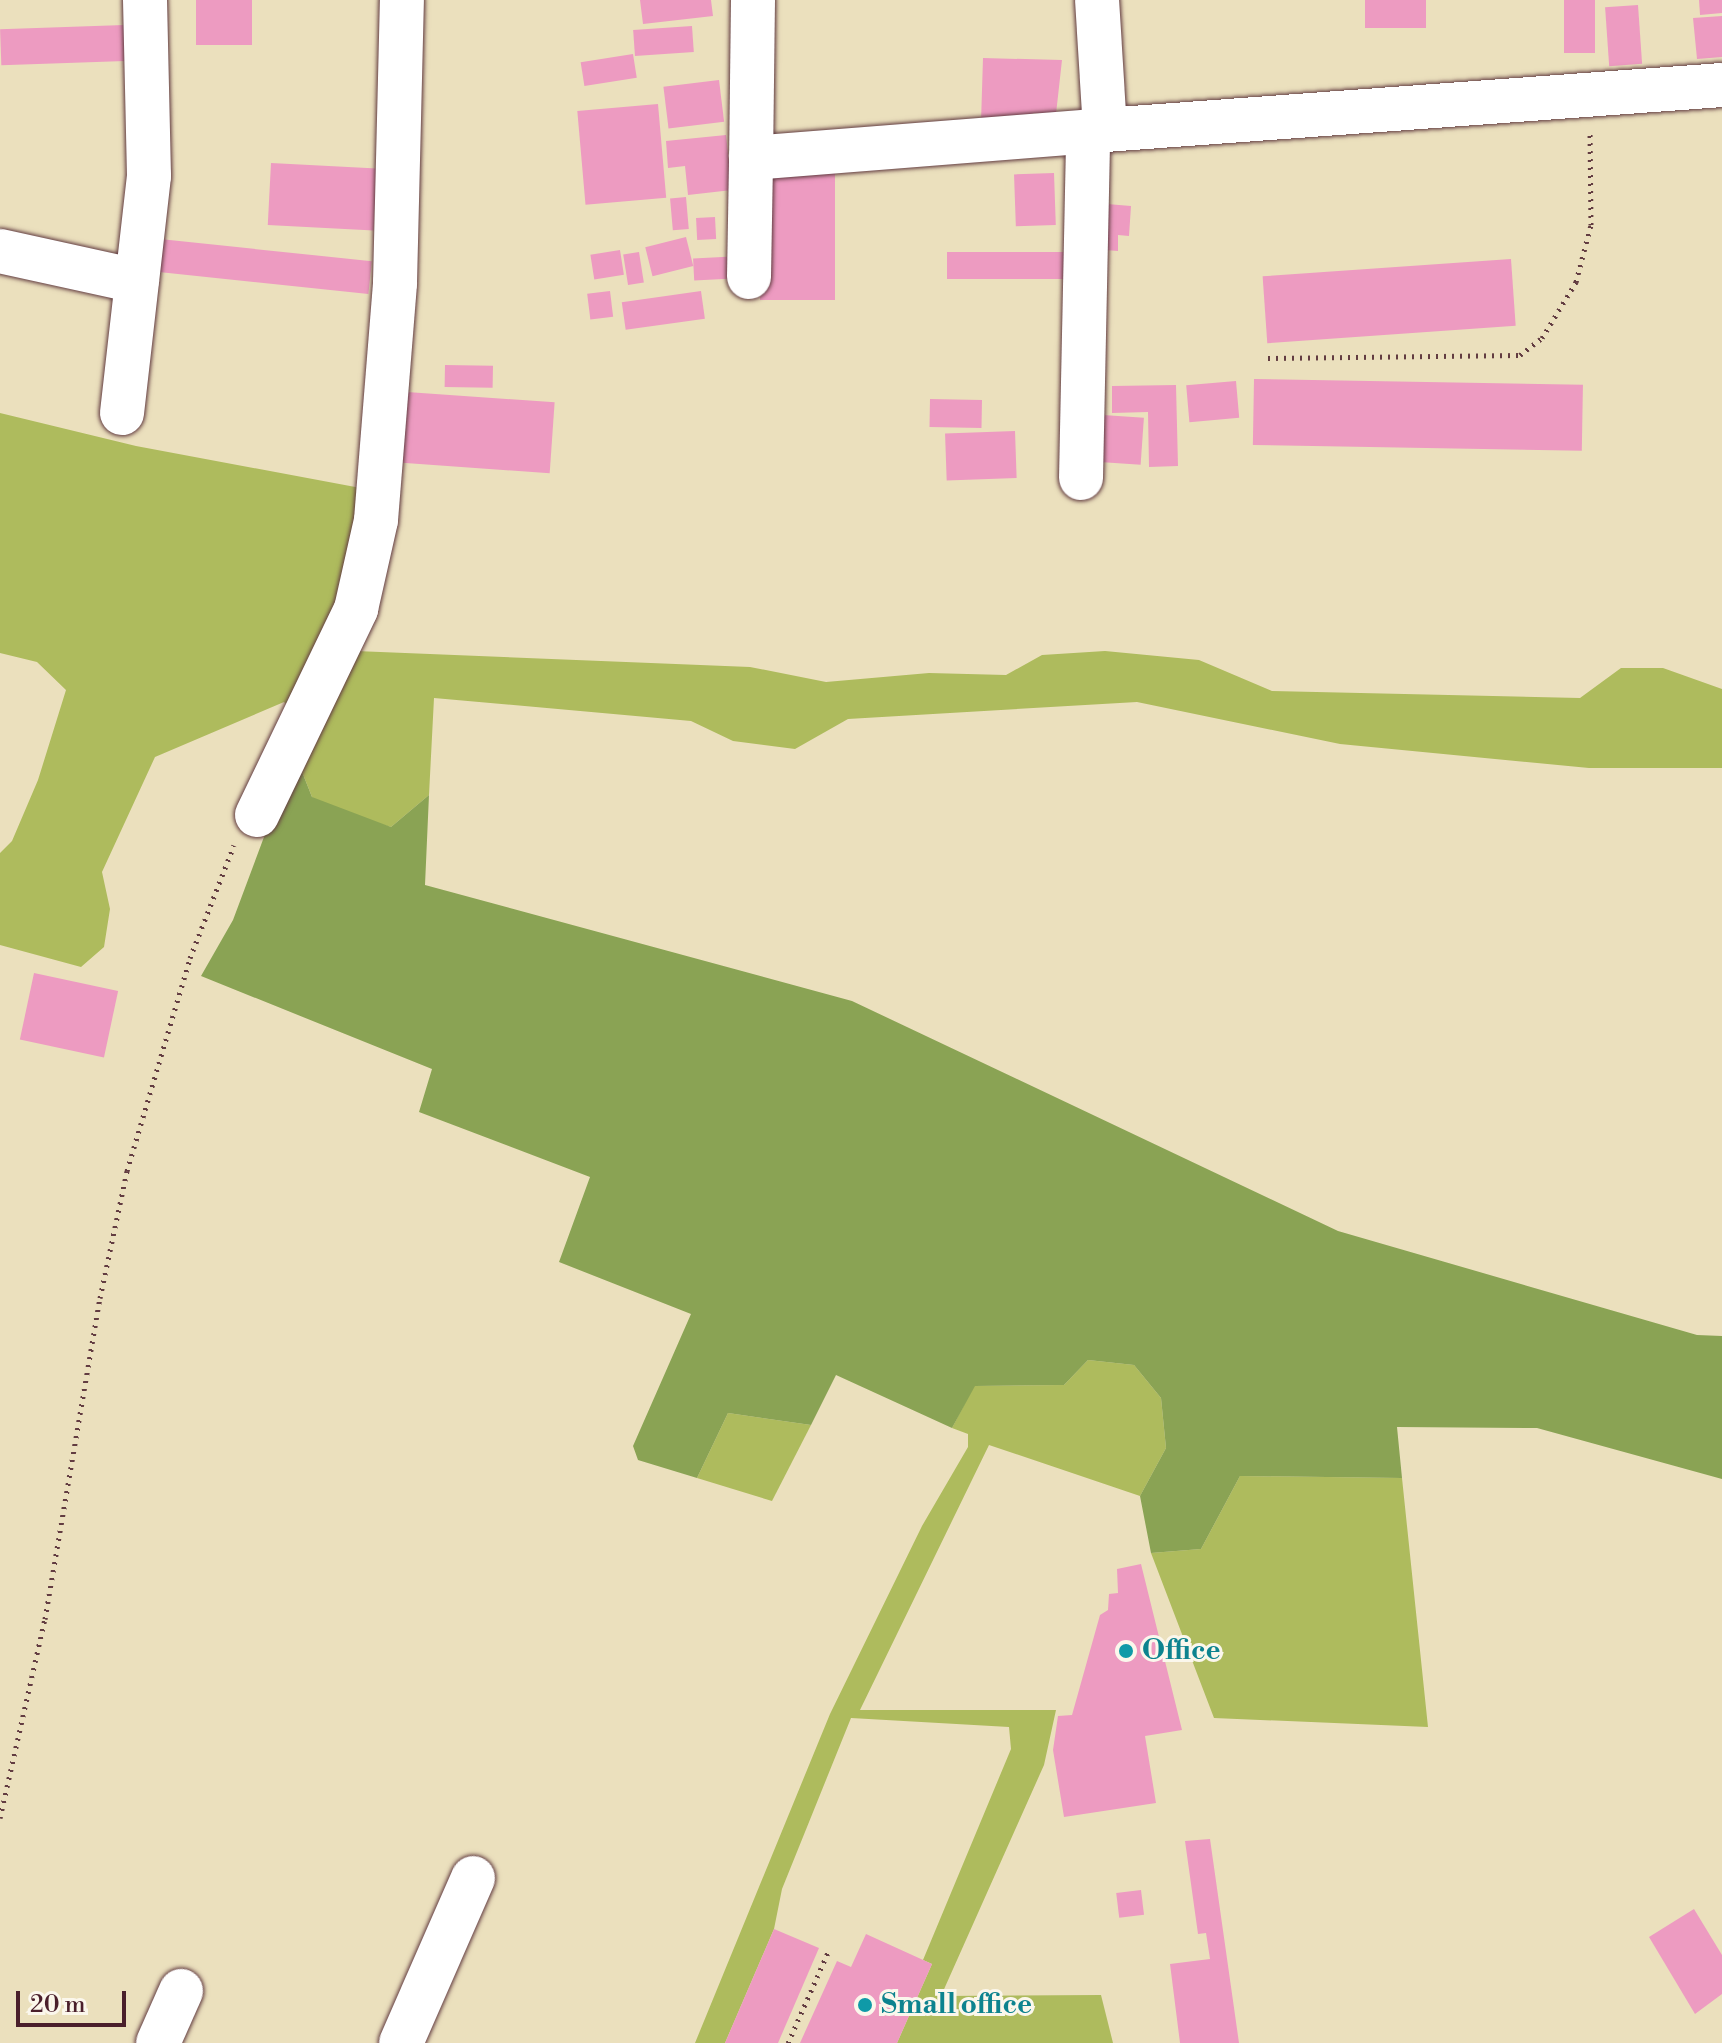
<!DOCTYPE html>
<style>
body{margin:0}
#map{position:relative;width:1722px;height:2043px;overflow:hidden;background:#ebe0bd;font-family:"Libre Bodoni",serif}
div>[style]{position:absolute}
.green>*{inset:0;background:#aebb5d}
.forest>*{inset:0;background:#8aa354}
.building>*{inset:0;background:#ed9bc1;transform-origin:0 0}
.path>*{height:5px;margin-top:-2.5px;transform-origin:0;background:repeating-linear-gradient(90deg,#623c41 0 2px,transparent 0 8px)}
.roads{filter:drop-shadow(0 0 2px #623c41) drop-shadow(0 0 2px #623c41)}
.minor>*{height:44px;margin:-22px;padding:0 22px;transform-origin:22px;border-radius:22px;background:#fff}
.dots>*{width:22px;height:22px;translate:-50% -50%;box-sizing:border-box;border:4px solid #fbf7ec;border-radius:50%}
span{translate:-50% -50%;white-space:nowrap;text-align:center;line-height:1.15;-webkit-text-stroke:6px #fbf7ec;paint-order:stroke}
.culture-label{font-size:28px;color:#0d838f;font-weight:700}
.left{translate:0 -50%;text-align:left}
.scale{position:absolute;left:16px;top:1991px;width:110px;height:36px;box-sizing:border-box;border:4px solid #4a1f2b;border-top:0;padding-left:10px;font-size:24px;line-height:28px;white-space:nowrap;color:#4a1f2b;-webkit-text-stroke:6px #fbf7ec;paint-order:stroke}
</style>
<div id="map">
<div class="green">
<i style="clip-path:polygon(0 413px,136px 446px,366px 489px,331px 650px,750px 667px,826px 682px,929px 673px,1006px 675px,1042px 655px,1105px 651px,1199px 660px,1272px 691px,1580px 698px,1621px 668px,1663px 668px,1722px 689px,1722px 768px,1589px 768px,1340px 744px,1137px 702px,848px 719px,795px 749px,733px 741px,691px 721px,434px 698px,429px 795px,391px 827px,316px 807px,295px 754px,303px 721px,284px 702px,155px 757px,102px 872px,110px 909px,104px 947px,81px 967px,0 945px,0 853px,12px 841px,38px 780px,66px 690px,37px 662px,0 653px)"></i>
<i style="clip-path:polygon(1088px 1360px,1134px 1365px,1161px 1398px,1166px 1448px,1140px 1496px,989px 1445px,860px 1710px,1056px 1710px,1044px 1765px,941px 1996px,1101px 1995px,1113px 2043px,897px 2043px,932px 1964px,923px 1960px,1011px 1749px,1009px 1727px,851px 1718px,782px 1889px,774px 1929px,725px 2043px,695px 2043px,830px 1714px,922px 1526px,968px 1447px,968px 1434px,952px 1428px,974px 1386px,1064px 1385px)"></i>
<i style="clip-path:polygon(728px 1413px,811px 1425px,772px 1501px,697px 1478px)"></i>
<i style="clip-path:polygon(1240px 1476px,1402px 1478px,1428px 1727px,1214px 1718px,1151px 1553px,1201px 1549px)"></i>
</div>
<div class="forest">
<i style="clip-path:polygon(295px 754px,312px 797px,391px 827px,429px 795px,425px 885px,852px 1001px,1338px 1231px,1697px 1335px,1722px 1336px,1722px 1479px,1537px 1428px,1397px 1427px,1402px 1478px,1240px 1476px,1201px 1549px,1151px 1553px,1140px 1496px,1166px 1448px,1161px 1398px,1134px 1365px,1088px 1360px,1064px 1385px,975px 1386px,952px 1428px,836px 1375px,811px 1425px,728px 1413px,697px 1478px,638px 1460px,633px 1446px,691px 1314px,559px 1262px,590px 1177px,419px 1112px,432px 1069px,201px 976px,233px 920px)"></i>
</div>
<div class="building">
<i style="left:196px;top:0;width:56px;height:45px"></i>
<i style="clip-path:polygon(640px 0,711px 0,713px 16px,643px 24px)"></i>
<i style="left:1365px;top:0;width:61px;height:28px"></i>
<i style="left:1564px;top:0;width:31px;height:53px"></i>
<i style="clip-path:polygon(1699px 0,1722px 0,1722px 13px,1700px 15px)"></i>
<i style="left:1638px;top:5px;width:59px;height:33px;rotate:86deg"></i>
<i style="clip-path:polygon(1722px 16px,1722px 57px,1697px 59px,1693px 18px)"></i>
<i style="left:124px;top:25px;width:36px;height:124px;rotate:88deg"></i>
<i style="left:692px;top:26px;width:26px;height:59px;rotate:86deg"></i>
<i style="left:633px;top:54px;width:24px;height:53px;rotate:81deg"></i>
<i style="clip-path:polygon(983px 58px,1062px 60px,1056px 114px,1033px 113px,1033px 123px,981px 122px)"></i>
<i style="left:719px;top:80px;width:42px;height:56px;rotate:83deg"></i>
<i style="left:658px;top:104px;width:94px;height:81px;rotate:85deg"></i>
<i style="clip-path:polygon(726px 135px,732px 190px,688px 195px,685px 166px,668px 168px,666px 141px)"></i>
<i style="left:271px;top:163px;width:106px;height:62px;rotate:3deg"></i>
<i style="left:760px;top:171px;width:75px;height:129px"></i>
<i style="left:1054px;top:173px;width:52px;height:40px;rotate:88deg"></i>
<i style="left:686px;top:197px;width:32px;height:16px;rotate:85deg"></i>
<i style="clip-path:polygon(1107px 204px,1131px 206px,1129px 236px,1118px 235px,1118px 251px,1105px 250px)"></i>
<i style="left:715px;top:217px;width:22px;height:19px;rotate:87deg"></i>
<i style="left:686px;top:237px;width:30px;height:42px;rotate:76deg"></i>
<i style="left:160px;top:239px;width:213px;height:33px;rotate:6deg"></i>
<i style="left:620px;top:250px;width:25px;height:30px;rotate:81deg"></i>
<i style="left:639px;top:252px;width:31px;height:16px;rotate:81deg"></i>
<i style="left:1069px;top:252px;width:27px;height:122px;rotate:90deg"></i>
<i style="left:742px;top:256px;width:22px;height:49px;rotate:87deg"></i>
<i style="left:1511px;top:259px;width:67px;height:249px;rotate:86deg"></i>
<i style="left:610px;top:291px;width:26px;height:23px;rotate:83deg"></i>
<i style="left:701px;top:291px;width:28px;height:80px;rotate:82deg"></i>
<i style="left:445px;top:365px;width:48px;height:22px;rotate:1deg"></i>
<i style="left:1254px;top:379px;width:329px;height:66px;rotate:1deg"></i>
<i style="left:1236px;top:381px;width:37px;height:50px;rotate:85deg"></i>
<i style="clip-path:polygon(1176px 385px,1178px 466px,1149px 467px,1148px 412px,1112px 413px,1112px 386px)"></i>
<i style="left:407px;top:392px;width:148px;height:71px;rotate:4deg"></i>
<i style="left:930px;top:399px;width:52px;height:28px;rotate:1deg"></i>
<i style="left:1103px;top:415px;width:41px;height:47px;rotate:4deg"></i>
<i style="left:1015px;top:431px;width:47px;height:70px;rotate:88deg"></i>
<i style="left:34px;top:973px;width:86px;height:68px;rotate:12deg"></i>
<i style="clip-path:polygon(1141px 1564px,1182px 1730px,1145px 1736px,1156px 1803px,1064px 1817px,1053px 1750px,1058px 1716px,1072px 1715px,1100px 1615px,1108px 1610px,1109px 1594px,1118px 1593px,1117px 1569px)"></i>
<i style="clip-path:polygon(1210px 1839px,1239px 2043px,1180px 2043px,1170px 1964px,1210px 1959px,1206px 1933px,1198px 1934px,1185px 1841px)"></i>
<i style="left:1141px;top:1890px;width:25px;height:25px;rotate:83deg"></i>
<i style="clip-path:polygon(1694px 1909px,1722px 1955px,1722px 1994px,1695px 2014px,1649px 1937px)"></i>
<i style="clip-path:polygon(774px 1929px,819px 1948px,778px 2043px,725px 2043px)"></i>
<i style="clip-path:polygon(866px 1934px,932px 1964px,897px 2043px,800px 2043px,837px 1961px,851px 1967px)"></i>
</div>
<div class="path">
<i style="left:1268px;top:358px;width:252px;rotate:-0.7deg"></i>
<i style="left:1520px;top:355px;width:28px;rotate:-38deg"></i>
<i style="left:1542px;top:338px;width:66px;rotate:-58.7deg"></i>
<i style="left:1576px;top:282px;width:59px;rotate:-75.3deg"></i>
<i style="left:1591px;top:225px;width:93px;rotate:-90.6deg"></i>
<i style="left:0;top:1818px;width:204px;rotate:-77.3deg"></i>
<i style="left:45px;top:1619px;width:326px;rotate:-80.3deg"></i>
<i style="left:100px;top:1298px;width:130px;rotate:-78deg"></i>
<i style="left:127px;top:1171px;width:222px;rotate:-73.5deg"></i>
<i style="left:190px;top:958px;width:121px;rotate:-68.7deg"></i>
<i style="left:788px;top:2043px;width:102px;rotate:-66.2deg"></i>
</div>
<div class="roads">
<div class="minor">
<i style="left:753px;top:0;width:158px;rotate:90.7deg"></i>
<i style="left:751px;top:158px;width:355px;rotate:-4.5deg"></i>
<i style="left:1105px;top:130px;width:130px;rotate:-93.5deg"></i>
<i style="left:1105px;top:130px;width:619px;rotate:-4.17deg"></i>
<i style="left:0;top:251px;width:140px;rotate:12.4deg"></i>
<i style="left:749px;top:277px;width:119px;rotate:-89deg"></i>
<i style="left:122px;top:413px;width:239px;rotate:-83.5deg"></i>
<i style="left:149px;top:176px;width:176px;rotate:-91.3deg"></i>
<i style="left:1081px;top:478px;width:347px;rotate:-88.8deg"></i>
<i style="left:257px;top:815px;width:229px;rotate:-64.3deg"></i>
<i style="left:356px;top:609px;width:91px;rotate:-77.3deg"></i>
<i style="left:376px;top:520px;width:238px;rotate:-85.4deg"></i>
<i style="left:395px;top:283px;width:283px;rotate:-88.6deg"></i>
<i style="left:158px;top:2043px;width:57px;rotate:-66.1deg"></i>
<i style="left:401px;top:2043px;width:180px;rotate:-66.4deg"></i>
</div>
</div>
<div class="dots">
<i style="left:1126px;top:1651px;background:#0f9aa8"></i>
<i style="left:865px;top:2005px;background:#0f9aa8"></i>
</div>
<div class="culture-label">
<span class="left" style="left:1142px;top:1651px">Office</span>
<span class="left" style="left:881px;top:2005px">Small office</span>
</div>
<div class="scale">20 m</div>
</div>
